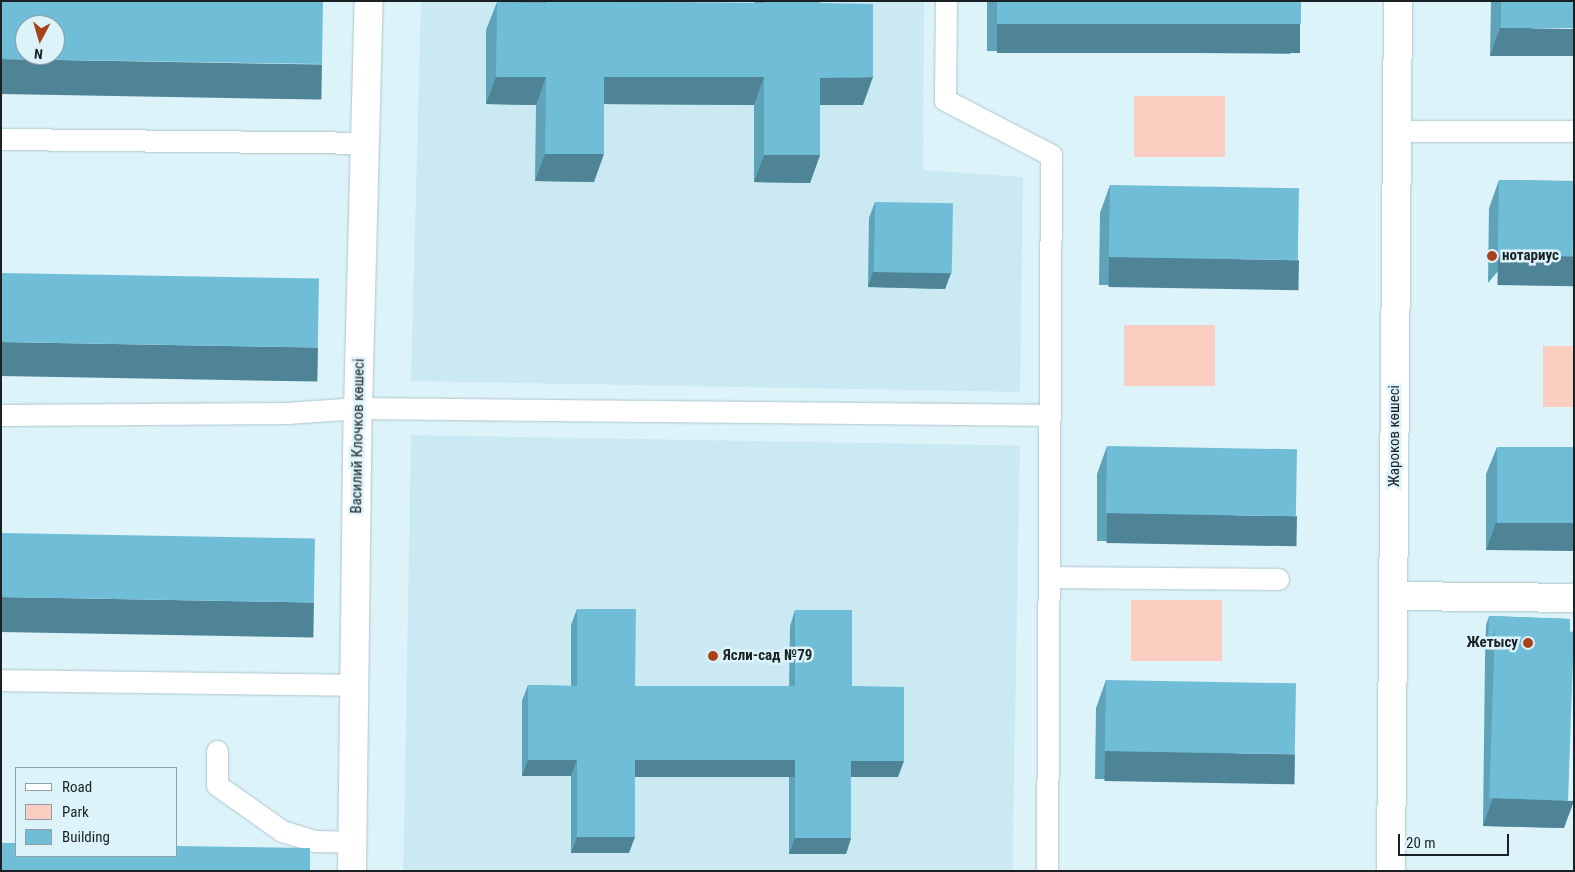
<!DOCTYPE html>
<meta charset="utf-8">
<style>
body{margin:0}
#map{position:relative;width:1575px;height:872px;overflow:hidden;background:#ddf3fa;font-family:"Roboto Condensed",sans-serif}
div>[style]{position:absolute}
.built>*{inset:0;background:#cae9f3;transform-origin:0 0}
.green>*{inset:0;background:#f9cec0;transform-origin:0 0}
.roads{filter:drop-shadow(0 0 1px #afc5cc) drop-shadow(0 0 1px #afc5cc)}
.service>*{height:21px;margin:-10.5px;padding:0 10.5px;transform-origin:10.5px;border-radius:10.5px;background:#fff}
.minor>*{height:28px;margin:-14px;padding:0 14px;transform-origin:14px;border-radius:14px;background:#fff}
.secondary>*{height:28px;margin:-14px;padding:0 14px;transform-origin:14px;border-radius:14px;background:#fff}
.wall>*{inset:0;background:#5fa3b8}
.shaded-wall>*{inset:0;background:#4e8496;transform-origin:0 0}
.building>*{inset:0;background:#6fbdd6;transform-origin:0 0}
.dots>*{width:14px;height:14px;translate:-50% -50%;box-sizing:border-box;border:2px solid #ddf3fa;border-radius:50%}
span{translate:-50% -50%;white-space:nowrap;text-align:center;line-height:1.15;-webkit-text-stroke:5px #ddf3fa;paint-order:stroke}
.poi-label{font-size:15px;color:#192124;font-weight:700}
.left{translate:0 -50%;text-align:left}
.right{translate:-100% -50%;text-align:right}
.street-label{font-size:15px;color:#192124}
.frame{position:absolute;inset:0;border:2px solid #192124;pointer-events:none}
.legend{position:absolute;left:15px;top:767px;width:162px;height:90px;box-sizing:border-box;background:#ddf3fa;border:1px solid #8f9fa4;margin:0;padding:6px 9px;list-style:none;font-size:15px;color:#192124}
.legend li{display:flex;align-items:center;gap:10px;height:25px}
.legend b{width:25px;border:1px solid #8f9fa4}
.north{position:absolute;left:15px;top:15px;width:50px;height:50px;box-sizing:border-box;background:#ddf3fa;border:1px solid #8f9fa4;border-radius:50%;rotate:186deg;font-size:14px;font-weight:700;line-height:20px;text-align:center;color:#192124}
.north::after{content:'';display:block;margin:auto;width:18px;height:22px;background:#a8421b;clip-path:polygon(50% 0,100% 100%,50% 72%,0 100%)}
.scale{position:absolute;left:1398px;top:834px;width:111px;height:22px;box-sizing:border-box;border:2px solid #192124;border-top:0;padding-left:6px;font-size:15px;line-height:18px;white-space:nowrap;color:#192124;-webkit-text-stroke:4px #ddf3fa;paint-order:stroke}
</style>
<div id="map">
<div class="built">
<i style="clip-path:polygon(421px 1px,924px 1px,923px 170px,1023px 177px,1020px 392px,411px 381px)"></i>
<i style="left:411px;top:435px;width:609px;height:436px;rotate:1deg"></i>
</div>
<div class="green">
<i style="left:1134px;top:96px;width:91px;height:61px"></i>
<i style="left:1215px;top:325px;width:61px;height:91px;rotate:90deg"></i>
<i style="left:1543px;top:346px;width:31px;height:61px"></i>
<i style="left:1131px;top:600px;width:91px;height:61px"></i>
</div>
<div class="roads">
<div class="service">
<i style="left:946px;top:1px;width:99px;rotate:90.6deg"></i>
<i style="left:945px;top:100px;width:119px;rotate:27.4deg"></i>
<i style="left:1051px;top:155px;width:716px;rotate:90.32deg"></i>
<i style="left:1397px;top:131px;width:177px"></i>
<i style="left:1px;top:139px;width:366px;rotate:0.6deg"></i>
<i style="left:1px;top:415px;width:286px;rotate:-0.4deg"></i>
<i style="left:287px;top:413px;width:71px;rotate:-4deg"></i>
<i style="left:358px;top:408px;width:692px;rotate:0.58deg"></i>
<i style="left:1049px;top:577px;width:229px;rotate:0.5deg"></i>
<i style="left:1px;top:680px;width:355px;rotate:0.8deg"></i>
<i style="left:217px;top:751px;width:34px;rotate:90deg"></i>
<i style="left:217px;top:785px;width:80px;rotate:35.3deg"></i>
<i style="left:282px;top:831px;width:34px;rotate:17deg"></i>
<i style="left:314px;top:841px;width:39px;rotate:1deg"></i>
</div>
<div class="minor">
<i style="left:1394px;top:596px;width:180px;rotate:0.6deg"></i>
<i style="left:352px;top:871px;width:463px;rotate:-89.3deg"></i>
<i style="left:358px;top:408px;width:407px;rotate:-88.5deg"></i>
</div>
<div class="secondary">
<i style="left:1391px;top:871px;width:870px;rotate:-89.54deg"></i>
</div>
</div>
<div class="wall">
<i style="clip-path:polygon(536px 1px,604px 1px,604px 2px,754px 3px,754px 1px,820px 1px,820px 3px,863px 105px,820px 105px,820px 155px,810px 183px,754px 182px,754px 105px,604px 104px,594px 182px,535px 181px,536px 105px,486px 104px,486px 30px,497px 2px,536px 2px)"></i>
<i style="clip-path:polygon(987px 1px,1301px 1px,1300px 26px,1290px 54px,987px 51px)"></i>
<i style="clip-path:polygon(1491px 1px,1574px 1px,1490px 56px)"></i>
<i style="clip-path:polygon(1499px 180px,1574px 181px,1488px 283px,1489px 208px)"></i>
<i style="clip-path:polygon(1110px 185px,1289px 287px,1099px 285px,1100px 213px)"></i>
<i style="clip-path:polygon(875px 202px,951px 273px,945px 289px,868px 287px,869px 218px)"></i>
<i style="clip-path:polygon(1107px 446px,1287px 543px,1097px 541px,1097px 474px)"></i>
<i style="clip-path:polygon(1497px 447px,1574px 447px,1486px 550px,1486px 474px)"></i>
<i style="clip-path:polygon(577px 609px,635px 686px,789px 686px,790px 626px,795px 610px,852px 686px,898px 777px,851px 777px,851px 838px,846px 854px,789px 854px,789px 776px,635px 776px,629px 853px,571px 853px,571px 776px,522px 776px,522px 701px,528px 685px,571px 686px,571px 625px)"></i>
<i style="clip-path:polygon(1489px 616px,1570px 619px,1564px 828px,1483px 826px,1485px 657px,1486px 625px)"></i>
<i style="clip-path:polygon(1106px 680px,1285px 781px,1095px 779px,1096px 708px)"></i>
</div>
<div class="shaded-wall">
<i style="left:997px;top:24px;width:303px;height:29px"></i>
<i style="clip-path:polygon(1500px 28px,1574px 29px,1574px 56px,1490px 56px)"></i>
<i style="left:1px;top:59px;width:321px;height:35px;rotate:1deg"></i>
<i style="clip-path:polygon(496px 77px,546px 77px,536px 105px,486px 104px)"></i>
<i style="clip-path:polygon(604px 77px,764px 77px,754px 105px,594px 104px)"></i>
<i style="clip-path:polygon(873px 77px,863px 105px,810px 105px,820px 78px)"></i>
<i style="clip-path:polygon(545px 154px,604px 154px,594px 182px,535px 181px)"></i>
<i style="clip-path:polygon(764px 155px,820px 155px,810px 183px,754px 182px)"></i>
<i style="left:1498px;top:255px;width:76px;height:30px;rotate:1deg"></i>
<i style="left:1109px;top:257px;width:190px;height:30px;rotate:1deg"></i>
<i style="clip-path:polygon(873px 272px,951px 273px,945px 289px,868px 287px)"></i>
<i style="left:1px;top:342px;width:317px;height:34px;rotate:1deg"></i>
<i style="left:1107px;top:513px;width:190px;height:30px;rotate:1deg"></i>
<i style="clip-path:polygon(1496px 523px,1574px 523px,1574px 551px,1486px 550px)"></i>
<i style="left:1px;top:597px;width:313px;height:35px;rotate:1deg"></i>
<i style="left:1105px;top:751px;width:190px;height:30px;rotate:1deg"></i>
<i style="clip-path:polygon(528px 760px,577px 760px,571px 776px,522px 776px)"></i>
<i style="left:635px;top:760px;width:160px;height:17px"></i>
<i style="clip-path:polygon(851px 761px,904px 761px,898px 777px,845px 777px)"></i>
<i style="clip-path:polygon(1493px 798px,1574px 801px,1564px 828px,1483px 826px)"></i>
<i style="clip-path:polygon(577px 837px,635px 837px,629px 853px,571px 853px)"></i>
<i style="clip-path:polygon(795px 838px,851px 838px,846px 854px,789px 854px)"></i>
</div>
<div class="building">
<i style="clip-path:polygon(evenodd,1px 1px,323px 1px,322px 64px,1px 59px,1px 1px,25px 25px,55px 25px,55px 55px,25px 55px,25px 25px)"></i>
<i style="clip-path:polygon(546px 1px,604px 1px,604px 2px,764px 3px,764px 1px,820px 1px,820px 3px,873px 4px,873px 77px,820px 78px,820px 155px,764px 155px,764px 77px,604px 77px,604px 154px,545px 154px,546px 77px,496px 77px,497px 2px,546px 3px)"></i>
<i style="left:997px;top:1px;width:304px;height:23px"></i>
<i style="left:1501px;top:1px;width:73px;height:27px"></i>
<i style="left:1499px;top:180px;width:75px;height:75px;rotate:1deg"></i>
<i style="left:1110px;top:185px;width:189px;height:72px;rotate:1deg"></i>
<i style="left:875px;top:202px;width:78px;height:70px;rotate:1deg"></i>
<i style="left:1px;top:273px;width:318px;height:69px;rotate:1deg"></i>
<i style="left:1107px;top:446px;width:190px;height:67px;rotate:1deg"></i>
<i style="left:1497px;top:447px;width:77px;height:76px"></i>
<i style="left:1px;top:533px;width:314px;height:64px;rotate:1deg"></i>
<i style="clip-path:polygon(577px 609px,636px 609px,635px 686px,795px 686px,795px 610px,852px 610px,852px 686px,904px 687px,904px 761px,851px 761px,851px 838px,795px 838px,795px 760px,635px 760px,635px 837px,577px 837px,577px 760px,528px 760px,528px 685px,577px 686px)"></i>
<i style="clip-path:polygon(1489px 616px,1570px 619px,1570px 632px,1495px 629px,1488px 649px)"></i>
<i style="left:1495px;top:629px;width:79px;height:169px;rotate:2deg"></i>
<i style="left:1106px;top:680px;width:190px;height:71px;rotate:1deg"></i>
<i style="clip-path:polygon(1px 843px,16px 843px,16px 856px,176px 856px,176px 846px,310px 848px,310px 871px,1px 871px)"></i>
</div>
<div class="dots">
<i style="left:1492px;top:256px;background:#a8421b"></i>
<i style="left:1528px;top:643px;background:#a8421b"></i>
<i style="left:713px;top:656px;background:#a8421b"></i>
</div>
<div class="poi-label">
<span class="left" style="left:1502px;top:256px">нотариус</span>
<span class="right" style="left:1518px;top:643px">Жетысу</span>
<span class="left" style="left:723px;top:656px">Ясли-сад №79</span>
</div>
<div class="street-label">
<span style="left:358px;top:436px;rotate:-89deg">Василий Клочков көшесі</span>
<span style="left:1395px;top:436px;rotate:-90deg">Жароков көшесі</span>
</div>
<div class="frame"></div>
<ul class="legend">
<li><b style="height:6px;background:#fff"></b>Road</li>
<li><b style="height:14px;background:#f9cec0"></b>Park</li>
<li><b style="height:14px;background:#6fbdd6"></b>Building</li>
</ul>
<div class="north">N</div>
<div class="scale">20 m</div>
</div>
